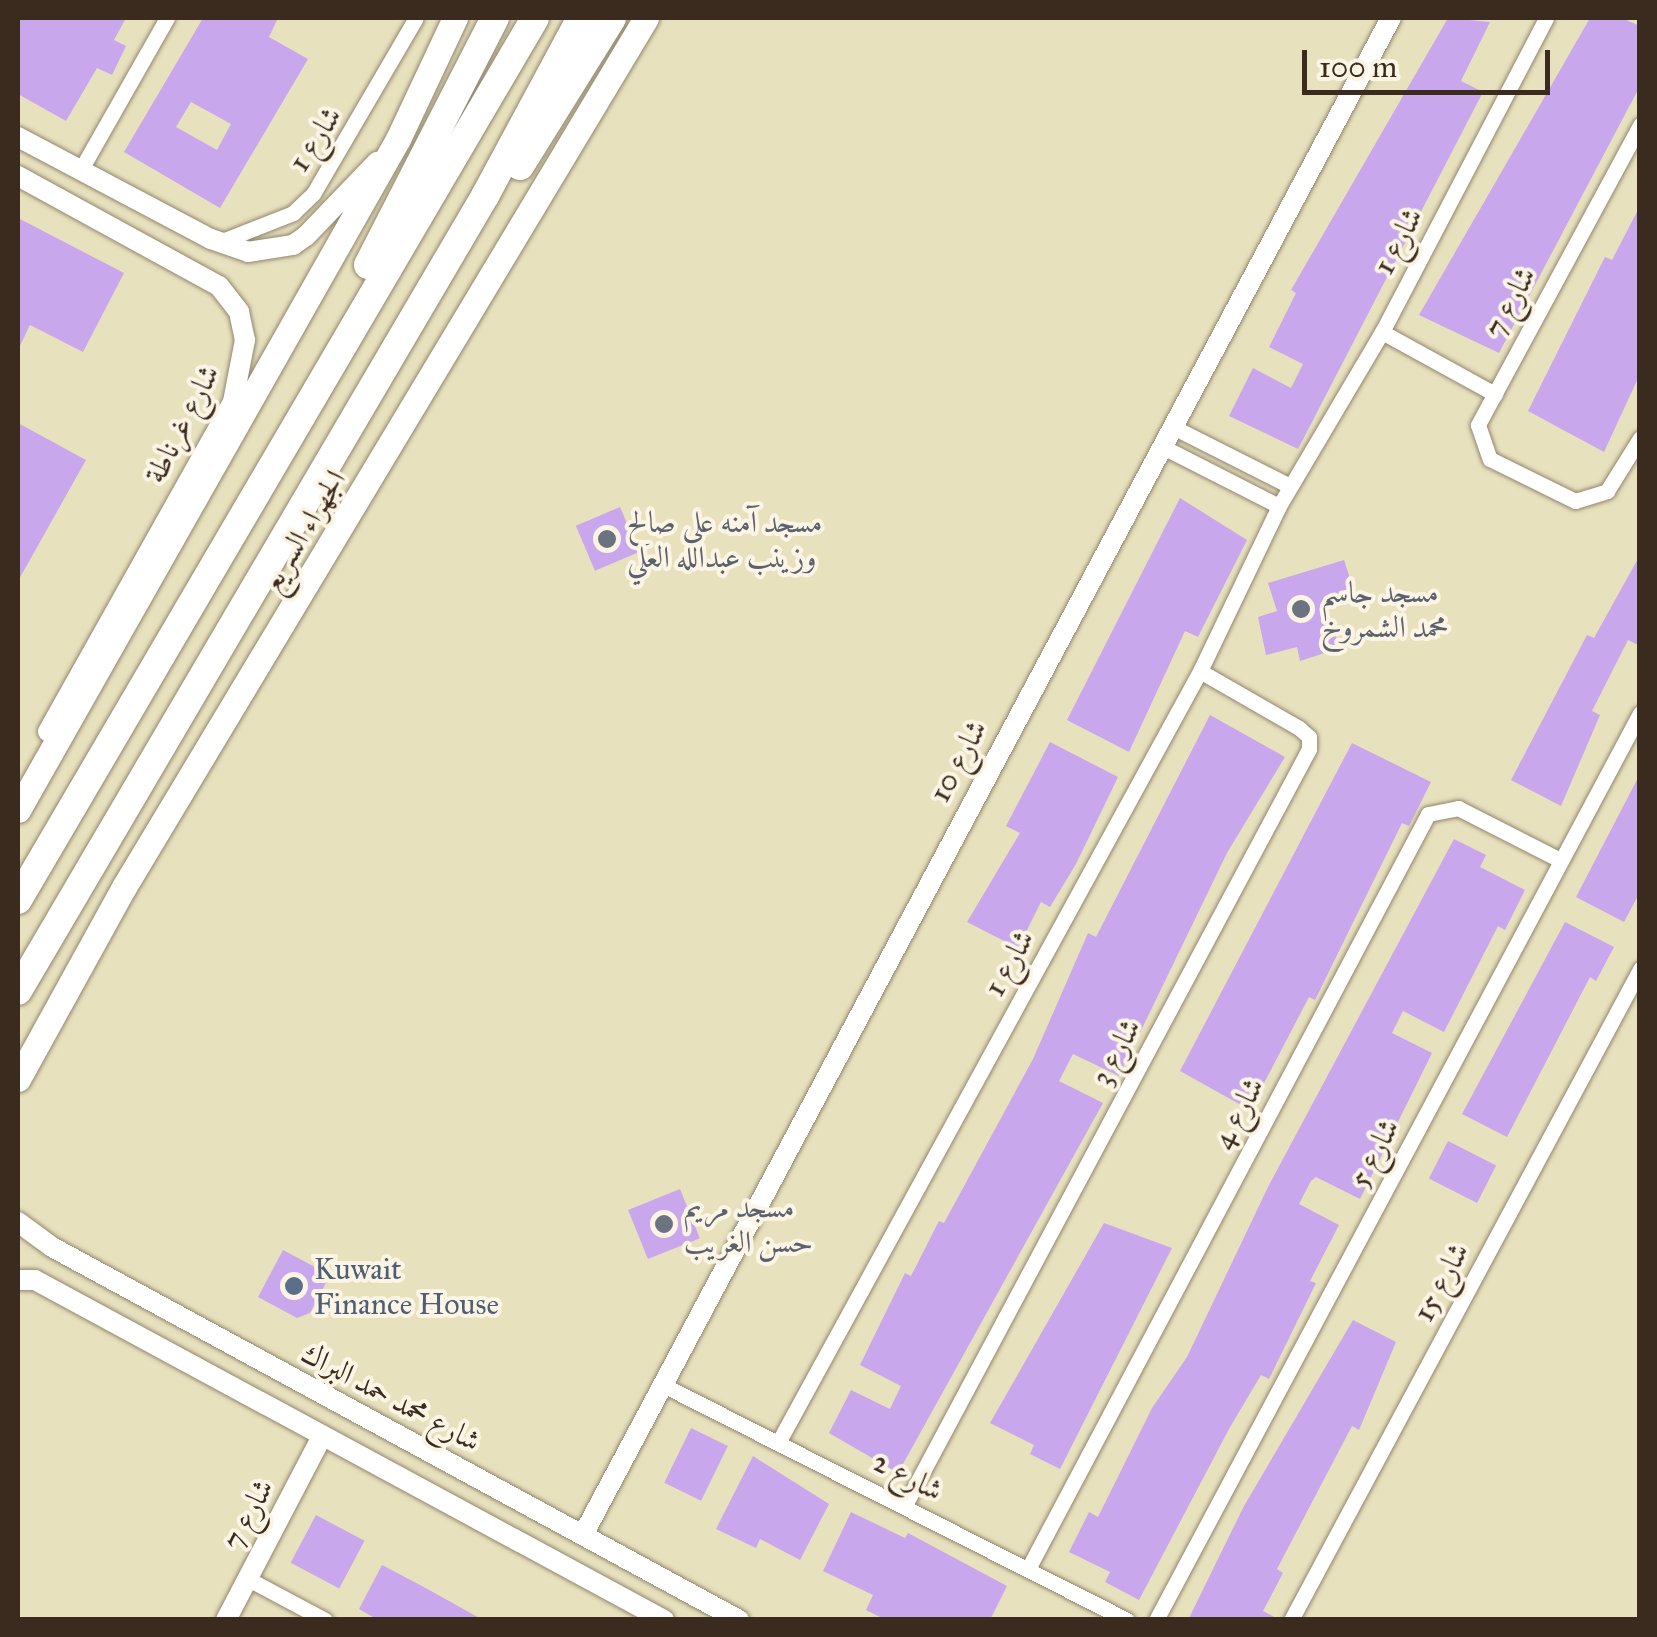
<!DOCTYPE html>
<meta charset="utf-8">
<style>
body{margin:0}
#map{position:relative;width:1657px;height:1637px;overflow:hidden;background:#e8e1be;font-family:"IM FELL Great Primer",Amiri,serif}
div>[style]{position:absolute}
.building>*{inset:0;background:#c8a7ec;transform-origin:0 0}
.roads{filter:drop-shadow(0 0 2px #92866e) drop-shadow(0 0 2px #92866e)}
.minor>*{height:15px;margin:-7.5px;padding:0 7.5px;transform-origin:7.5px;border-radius:7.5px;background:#fff}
.tertiary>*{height:20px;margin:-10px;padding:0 10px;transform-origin:10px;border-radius:10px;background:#fff}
.primary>*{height:25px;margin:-12.5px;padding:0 12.5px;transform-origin:12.5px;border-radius:12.5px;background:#fff}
.motorway>*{height:28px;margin:-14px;padding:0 14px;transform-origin:14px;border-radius:14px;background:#fff}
.dots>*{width:28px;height:28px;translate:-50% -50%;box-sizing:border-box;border:5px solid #fcf5e5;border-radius:50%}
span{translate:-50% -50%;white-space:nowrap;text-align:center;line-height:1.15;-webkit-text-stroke:8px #fcf5e5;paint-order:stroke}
.street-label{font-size:30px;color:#3b2a1e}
.worship-label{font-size:30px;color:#5b616d}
.left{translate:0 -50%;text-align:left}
.service-label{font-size:30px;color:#4e5e75}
.frame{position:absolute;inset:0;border:20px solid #3b2a1e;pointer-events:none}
.scale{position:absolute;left:1302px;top:50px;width:248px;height:45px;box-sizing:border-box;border:5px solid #3b2a1e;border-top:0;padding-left:12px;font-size:30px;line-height:35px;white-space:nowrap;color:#3b2a1e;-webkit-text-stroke:8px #fcf5e5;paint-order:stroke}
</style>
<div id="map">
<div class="building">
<i style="clip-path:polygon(18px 18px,126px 18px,114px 40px,126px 46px,112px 75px,97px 68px,66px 121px,18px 94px)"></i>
<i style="clip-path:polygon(evenodd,203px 18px,278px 18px,269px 37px,308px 59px,220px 208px,124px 152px,203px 18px,191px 102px,231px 124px,217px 150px,176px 127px,191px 102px)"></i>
<i style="clip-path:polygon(1448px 18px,1490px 22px,1461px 81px,1483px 92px,1298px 449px,1229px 416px,1253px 368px,1291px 388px,1303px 364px,1269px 347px,1296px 293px,1291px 290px)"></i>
<i style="clip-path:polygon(1590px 18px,1622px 18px,1640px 26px,1640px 86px,1499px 353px,1419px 315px)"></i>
<i style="clip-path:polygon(1640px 206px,1640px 374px,1604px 452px,1528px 411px,1605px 257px,1612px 260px)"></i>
<i style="clip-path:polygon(18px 218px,124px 273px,83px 352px,30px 325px,18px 350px)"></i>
<i style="clip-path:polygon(18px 423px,86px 460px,18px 581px)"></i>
<i style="clip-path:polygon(1180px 498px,1247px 540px,1198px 637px,1185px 631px,1129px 752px,1067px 720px)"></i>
<i style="left:620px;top:507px;width:49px;height:48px;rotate:67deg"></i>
<i style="clip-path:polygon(1640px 555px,1640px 646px,1628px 640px,1592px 711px,1600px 715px,1561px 806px,1511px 780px,1587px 635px,1594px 638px)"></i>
<i style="clip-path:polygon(1344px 560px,1355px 594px,1325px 606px,1340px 648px,1300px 661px,1297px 647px,1266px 655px,1258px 617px,1277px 611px,1268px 583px)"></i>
<i style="clip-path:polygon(1210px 715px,1285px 757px,1227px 853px,1119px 1076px,1073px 1054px,1059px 1081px,1103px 1103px,898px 1473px,829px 1433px,851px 1390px,890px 1409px,901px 1386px,860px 1365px,905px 1273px,911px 1276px,939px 1221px,944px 1223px,1033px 1059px,1088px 933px,1096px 937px)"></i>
<i style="clip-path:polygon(1050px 742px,1118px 777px,1076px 864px,1050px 907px,1041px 902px,1018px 948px,967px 922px,1020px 833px,1006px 826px)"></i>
<i style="clip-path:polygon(1352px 743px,1431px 782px,1409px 826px,1402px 823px,1315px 1000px,1309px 997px,1250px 1110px,1180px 1071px)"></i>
<i style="clip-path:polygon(1640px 774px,1640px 892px,1624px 922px,1576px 897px)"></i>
<i style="clip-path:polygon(1454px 839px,1486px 855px,1480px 867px,1525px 890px,1505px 930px,1498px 926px,1444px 1032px,1403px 1011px,1392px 1033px,1432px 1053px,1360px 1199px,1316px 1177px,1311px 1181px,1299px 1204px,1339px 1225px,1310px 1281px,1316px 1283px,1269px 1379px,1261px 1375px,1229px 1429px,1139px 1600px,1105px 1582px,1110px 1572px,1069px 1552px,1089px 1512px,1098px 1517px,1152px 1408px,1187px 1357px,1268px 1187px)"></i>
<i style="clip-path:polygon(1565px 922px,1614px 947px,1596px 981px,1590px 977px,1507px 1137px,1462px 1114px)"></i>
<i style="left:1448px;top:1141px;width:54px;height:42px;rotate:27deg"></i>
<i style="left:680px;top:1189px;width:53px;height:56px;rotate:68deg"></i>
<i style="clip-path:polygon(1104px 1223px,1172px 1248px,1060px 1469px,1030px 1454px,1034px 1445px,990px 1423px)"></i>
<i style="clip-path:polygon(283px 1250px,330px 1275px,310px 1313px,297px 1318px,258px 1297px)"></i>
<i style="clip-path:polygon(1353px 1320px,1396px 1342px,1359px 1430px,1352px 1426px,1277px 1569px,1283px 1573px,1263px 1611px,1280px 1620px,1188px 1620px,1244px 1506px)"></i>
<i style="left:691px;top:1428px;width:41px;height:61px;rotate:26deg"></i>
<i style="clip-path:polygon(753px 1456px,829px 1504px,800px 1560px,760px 1539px,756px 1548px,716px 1529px)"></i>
<i style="clip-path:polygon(851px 1512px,905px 1538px,908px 1533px,1007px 1586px,990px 1620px,886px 1620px,866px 1610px,873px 1595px,823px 1571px)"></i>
<i style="left:316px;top:1515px;width:55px;height:54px;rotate:28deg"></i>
<i style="clip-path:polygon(382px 1565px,422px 1586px,483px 1620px,378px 1620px,359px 1609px)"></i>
</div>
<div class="roads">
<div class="minor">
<i style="left:1640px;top:125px;width:341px;rotate:118.4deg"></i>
<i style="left:1478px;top:425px;width:36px;rotate:71deg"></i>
<i style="left:1490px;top:459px;width:95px;rotate:26.3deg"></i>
<i style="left:1575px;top:501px;width:34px;rotate:-17deg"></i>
<i style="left:1607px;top:491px;width:62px;rotate:-58.1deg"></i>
<i style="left:80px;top:171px;width:176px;rotate:-60.4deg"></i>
<i style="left:217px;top:243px;width:82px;rotate:-21.5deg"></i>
<i style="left:293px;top:213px;width:28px;rotate:-44deg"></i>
<i style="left:313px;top:194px;width:204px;rotate:-59.7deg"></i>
<i style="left:1382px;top:332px;width:129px;rotate:28.8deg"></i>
<i style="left:1173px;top:427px;width:131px;rotate:26.8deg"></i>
<i style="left:1161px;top:446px;width:132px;rotate:27deg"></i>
<i style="left:663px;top:1385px;width:520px;rotate:26.86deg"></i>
<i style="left:779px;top:1441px;width:878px;rotate:-61.33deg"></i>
<i style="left:1200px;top:671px;width:183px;rotate:-64.4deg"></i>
<i style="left:1279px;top:506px;width:202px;rotate:-59.4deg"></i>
<i style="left:1382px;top:332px;width:354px;rotate:-62.4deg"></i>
<i style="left:905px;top:1505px;width:857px;rotate:-61.88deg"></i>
<i style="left:1309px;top:749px;width:12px;rotate:-90deg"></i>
<i style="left:1309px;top:737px;width:13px;rotate:-138deg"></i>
<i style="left:1299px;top:728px;width:114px;rotate:-150.1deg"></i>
<i style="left:1029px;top:1567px;width:852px;rotate:-62.08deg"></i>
<i style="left:1428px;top:814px;width:31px;rotate:-11deg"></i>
<i style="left:1458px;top:808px;width:114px;rotate:27deg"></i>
<i style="left:248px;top:1579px;width:87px;rotate:28deg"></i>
<i style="left:1156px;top:1620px;width:1028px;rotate:-61.91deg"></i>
<i style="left:1291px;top:1620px;width:739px;rotate:-61.8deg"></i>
</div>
<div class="tertiary">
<i style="left:18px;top:137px;width:218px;rotate:27.9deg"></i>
<i style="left:211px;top:239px;width:39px;rotate:19deg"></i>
<i style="left:248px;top:252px;width:46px;rotate:-8.8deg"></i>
<i style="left:293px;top:245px;width:16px;rotate:-35deg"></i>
<i style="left:306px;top:236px;width:103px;rotate:-46.2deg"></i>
<i style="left:18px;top:176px;width:229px;rotate:28.7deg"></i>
<i style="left:219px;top:286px;width:33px;rotate:52deg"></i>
<i style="left:239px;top:312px;width:29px;rotate:78deg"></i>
<i style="left:245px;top:340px;width:63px;rotate:101deg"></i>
<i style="left:233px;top:402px;width:378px;rotate:119.3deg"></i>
<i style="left:18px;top:1222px;width:42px;rotate:36.3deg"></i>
<i style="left:52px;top:1247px;width:782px;rotate:28.5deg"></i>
<i style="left:18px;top:1280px;width:17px"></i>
<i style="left:35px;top:1280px;width:715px;rotate:28.39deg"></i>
<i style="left:583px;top:1535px;width:1719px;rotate:-61.96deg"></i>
<i style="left:226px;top:1620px;width:208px;rotate:-62.4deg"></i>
</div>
<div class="primary">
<i style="left:18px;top:810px;width:771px;rotate:-60.48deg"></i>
<i style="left:398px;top:139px;width:134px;rotate:-64.8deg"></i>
<i style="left:18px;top:1079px;width:219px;rotate:-61.1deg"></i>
<i style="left:124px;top:887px;width:1014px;rotate:-59.01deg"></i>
</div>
<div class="motorway">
<i style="left:520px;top:166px;width:174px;rotate:-58.1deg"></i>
<i style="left:368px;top:265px;width:278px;rotate:-62.8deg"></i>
<i style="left:18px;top:900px;width:1022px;rotate:-59.62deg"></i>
<i style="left:18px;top:991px;width:922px;rotate:-59.57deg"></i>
<i style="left:485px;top:196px;width:202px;rotate:-61.7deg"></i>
</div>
</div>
<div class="dots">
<i style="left:607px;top:539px;background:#6b7280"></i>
<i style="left:1301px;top:609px;background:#6b7280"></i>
<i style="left:664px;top:1224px;background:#6b7280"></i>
<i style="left:294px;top:1286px;background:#5c6f8a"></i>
</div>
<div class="street-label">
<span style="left:315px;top:139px;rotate:-57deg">شارع 1</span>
<span style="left:1398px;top:241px;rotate:-62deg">شارع 1</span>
<span style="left:1510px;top:302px;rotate:-62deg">شارع 7</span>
<span style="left:182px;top:424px;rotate:-63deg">شارع غرناطة</span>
<span style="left:303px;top:531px;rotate:-59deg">الجهراء السريع</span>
<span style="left:958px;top:761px;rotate:-62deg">شارع 10</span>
<span style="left:1009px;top:963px;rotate:-61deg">شارع 1</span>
<span style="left:1116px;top:1052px;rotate:-62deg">شارع 3</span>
<span style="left:1238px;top:1113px;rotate:-62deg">شارع 4</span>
<span style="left:1374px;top:1153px;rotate:-62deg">شارع 5</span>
<span style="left:1441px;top:1282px;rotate:-62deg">شارع 15</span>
<span style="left:391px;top:1397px;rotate:28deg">شارع محمد حمد البراك</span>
<span style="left:908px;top:1476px;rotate:27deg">شارع 2</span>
<span style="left:248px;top:1514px;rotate:-62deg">شارع 7</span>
</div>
<div class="worship-label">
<span class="left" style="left:627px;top:539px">مسجد آمنه علي صالح<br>وزينب عبدالله العلي</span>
<span class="left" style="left:1321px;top:609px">مسجد جاسم<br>محمد الشمروخ</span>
<span class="left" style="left:684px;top:1224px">مسجد مريم<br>حسن الغريب</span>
</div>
<div class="service-label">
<span class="left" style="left:314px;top:1286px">Kuwait<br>Finance House</span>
</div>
<div class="frame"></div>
<div class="scale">100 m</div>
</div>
